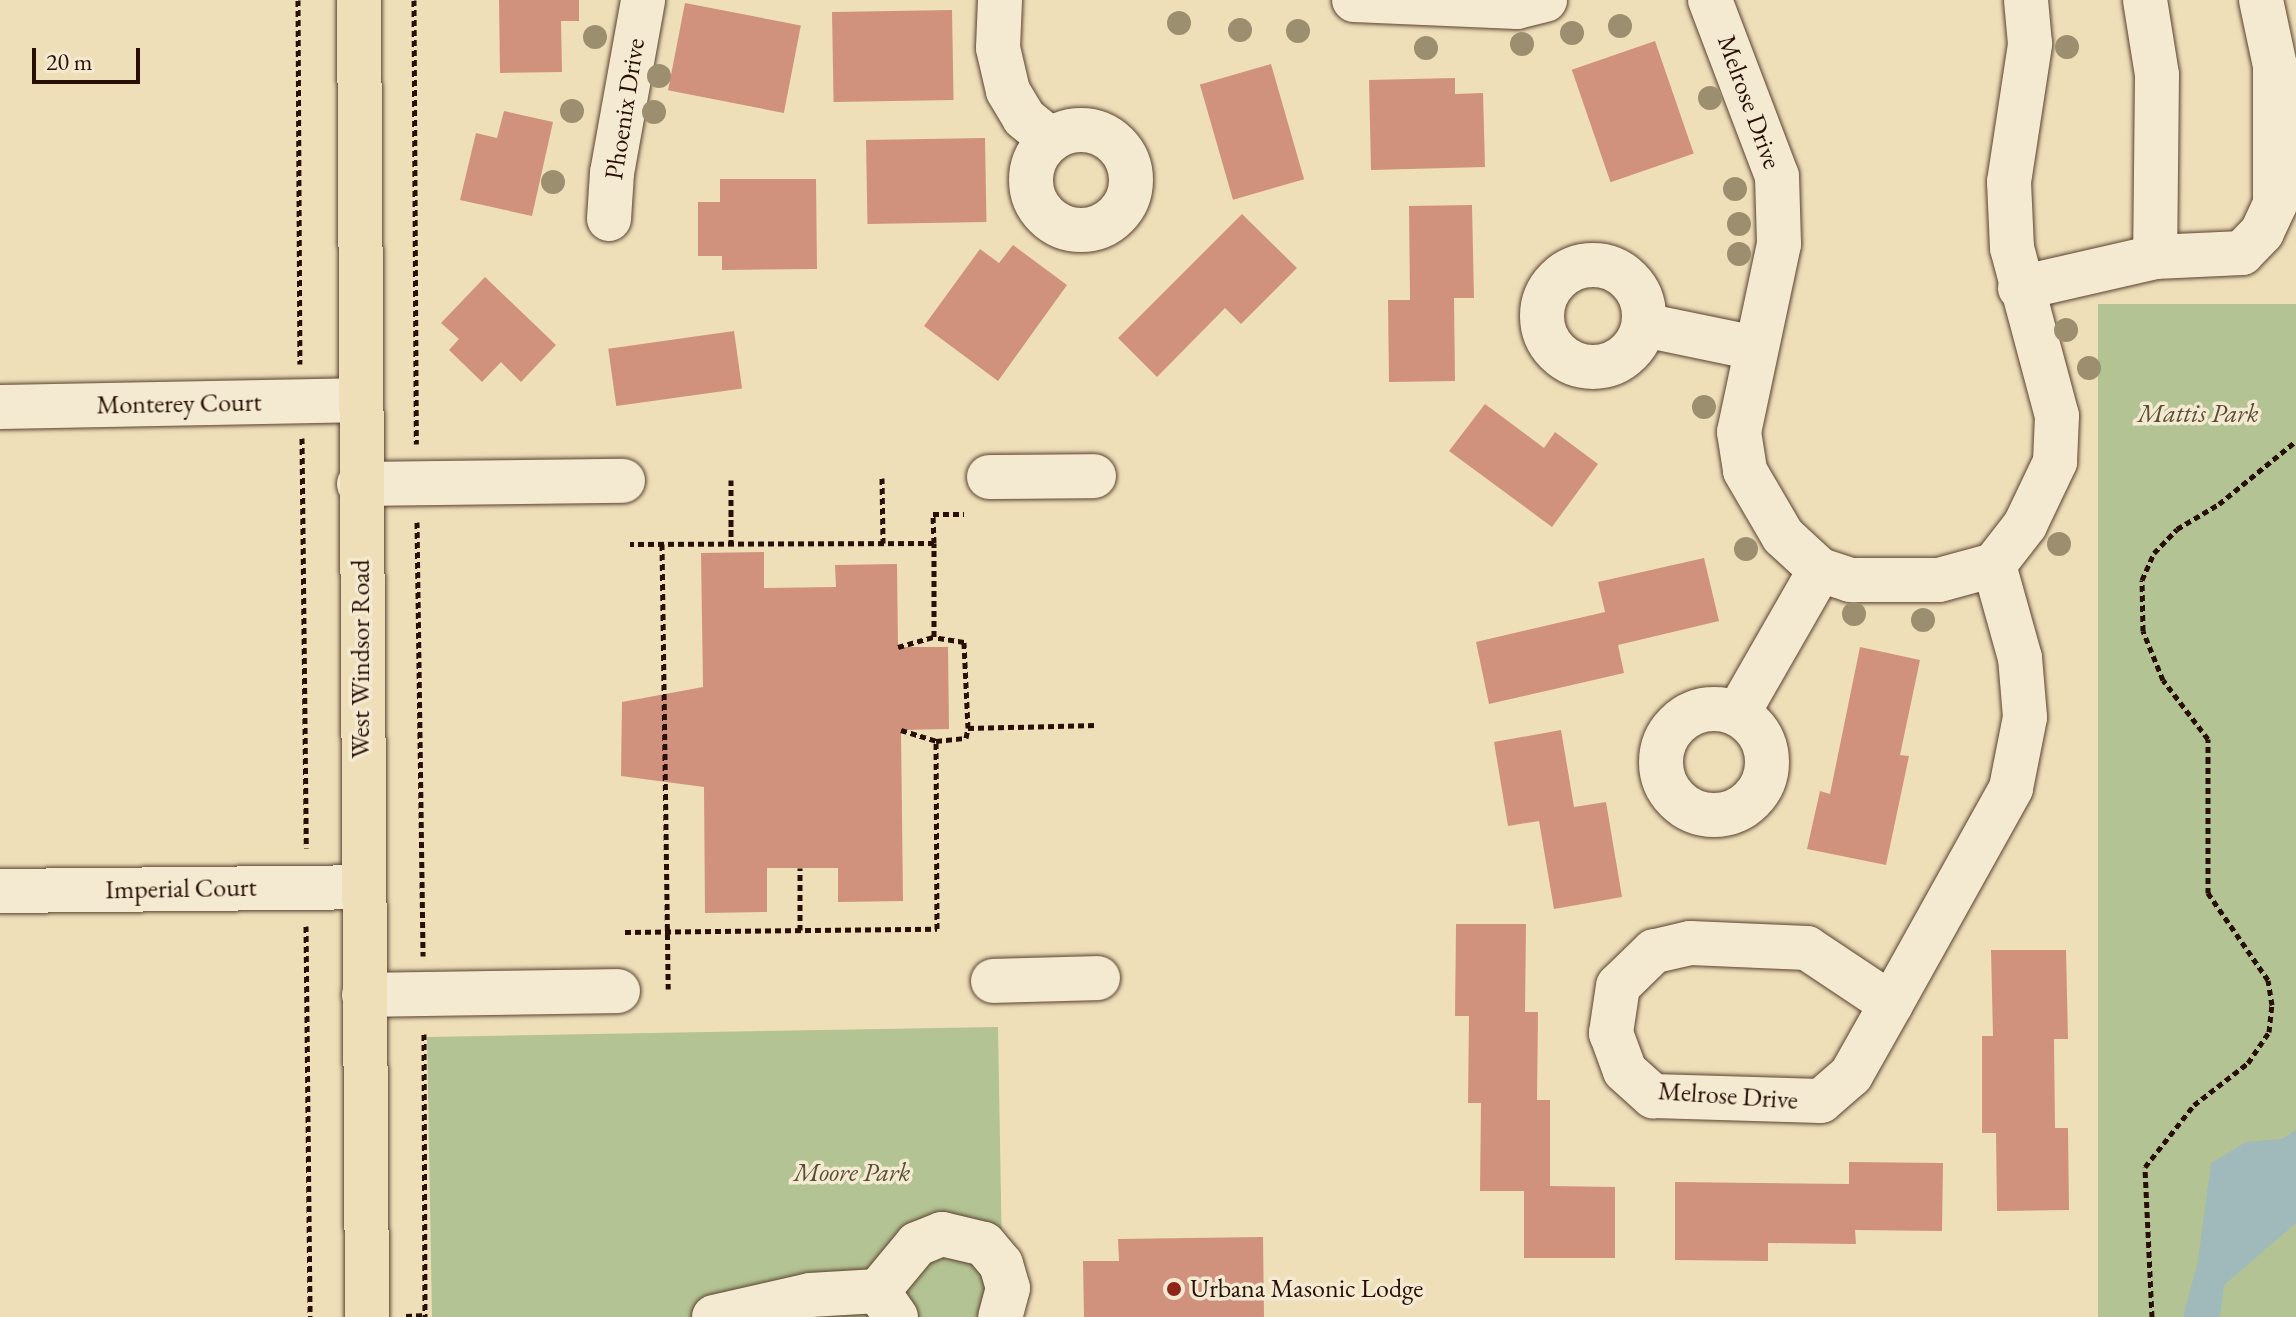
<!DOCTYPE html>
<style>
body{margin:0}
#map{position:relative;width:2296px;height:1317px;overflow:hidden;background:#eedfb9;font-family:"EB Garamond",serif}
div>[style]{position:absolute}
.green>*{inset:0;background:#b4c393;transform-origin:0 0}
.water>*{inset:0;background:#a0b9bb}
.building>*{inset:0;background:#d0927d;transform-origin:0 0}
.path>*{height:5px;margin-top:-2.5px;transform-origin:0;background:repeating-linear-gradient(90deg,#280e03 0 6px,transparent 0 10px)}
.roads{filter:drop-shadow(0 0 2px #5a4230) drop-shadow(0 0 2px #5a4230)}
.minor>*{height:44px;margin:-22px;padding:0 22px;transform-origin:22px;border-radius:22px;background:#f4ead2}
.minor>.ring{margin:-22px;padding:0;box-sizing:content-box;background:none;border:44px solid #f4ead2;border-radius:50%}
.major>*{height:44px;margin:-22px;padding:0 22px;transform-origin:22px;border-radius:22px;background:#eedfb9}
.trees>*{width:24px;height:24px;margin:-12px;border-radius:50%;background:#9c8f70}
.dots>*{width:22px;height:22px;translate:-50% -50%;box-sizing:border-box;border:4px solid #f4ead2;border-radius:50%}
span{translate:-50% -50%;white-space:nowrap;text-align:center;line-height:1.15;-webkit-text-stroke:7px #f4ead2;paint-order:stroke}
.street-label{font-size:26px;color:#280e03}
.park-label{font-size:26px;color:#594d35;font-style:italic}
.poi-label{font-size:26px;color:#280e03}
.left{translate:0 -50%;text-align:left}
.scale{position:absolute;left:32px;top:48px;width:108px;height:36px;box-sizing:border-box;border:4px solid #280e03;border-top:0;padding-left:10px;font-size:24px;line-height:28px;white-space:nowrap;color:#280e03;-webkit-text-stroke:6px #f4ead2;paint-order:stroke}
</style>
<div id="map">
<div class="green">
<i style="left:2296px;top:304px;width:1013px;height:198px;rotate:90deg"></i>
<i style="left:998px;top:1027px;width:290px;height:571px;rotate:89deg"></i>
</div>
<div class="water">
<i style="clip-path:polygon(2296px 1130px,2296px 1223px,2224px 1285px,2220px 1317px,2183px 1317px,2198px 1261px,2211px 1163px,2246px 1142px,2282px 1139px)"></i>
</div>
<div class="building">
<i style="clip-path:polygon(499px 0,579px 0,579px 21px,561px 21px,562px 72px,500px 73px)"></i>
<i style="left:685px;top:3px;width:118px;height:89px;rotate:11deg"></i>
<i style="left:952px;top:10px;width:90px;height:120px;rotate:89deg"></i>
<i style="left:1655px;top:41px;width:119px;height:88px;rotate:71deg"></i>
<i style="left:1271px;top:64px;width:120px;height:74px;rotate:74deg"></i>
<i style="clip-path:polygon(1455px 78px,1455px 94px,1483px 93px,1485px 167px,1371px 170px,1369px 80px)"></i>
<i style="clip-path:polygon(504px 111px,553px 122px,532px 216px,460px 200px,476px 133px,497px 138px)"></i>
<i style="left:985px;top:138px;width:84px;height:119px;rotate:89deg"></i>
<i style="clip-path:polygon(720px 179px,816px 179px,817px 269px,722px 270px,722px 256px,698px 256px,698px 202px,720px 202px)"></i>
<i style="clip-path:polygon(1472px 205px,1474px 298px,1454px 298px,1455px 381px,1389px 382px,1388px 300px,1410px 300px,1409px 206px)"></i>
<i style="clip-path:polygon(1242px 214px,1297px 268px,1241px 324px,1225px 308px,1157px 377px,1118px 338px)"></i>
<i style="clip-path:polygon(1013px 245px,1067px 285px,998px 381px,924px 326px,980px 249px,999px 263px)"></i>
<i style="clip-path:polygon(485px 277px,556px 345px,521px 382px,501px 362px,482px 382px,449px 350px,459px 339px,441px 323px)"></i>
<i style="left:734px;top:331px;width:58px;height:127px;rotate:82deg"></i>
<i style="clip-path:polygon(1485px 404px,1544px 448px,1555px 432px,1598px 464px,1552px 527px,1449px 451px)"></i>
<i style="clip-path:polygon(764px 552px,764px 588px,836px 587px,835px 565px,897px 564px,898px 647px,948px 647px,949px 729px,901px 730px,903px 901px,838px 902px,838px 868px,767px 868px,767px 912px,705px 913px,704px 787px,621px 776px,622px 702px,703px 687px,701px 553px)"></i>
<i style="clip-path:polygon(1704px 558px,1719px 621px,1618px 645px,1624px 673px,1489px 704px,1476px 642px,1605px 612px,1598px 582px)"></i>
<i style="clip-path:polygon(1860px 647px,1920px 660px,1900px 755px,1909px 756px,1886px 865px,1807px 849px,1820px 791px,1830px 794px)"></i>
<i style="clip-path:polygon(1561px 730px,1574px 807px,1606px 802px,1622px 897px,1554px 909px,1539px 821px,1508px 826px,1494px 742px)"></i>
<i style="clip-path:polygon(1456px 924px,1526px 924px,1525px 1012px,1538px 1012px,1537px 1100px,1550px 1100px,1550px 1186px,1615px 1187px,1615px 1258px,1524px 1258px,1524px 1191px,1480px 1191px,1481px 1103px,1468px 1103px,1469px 1016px,1455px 1016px)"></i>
<i style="clip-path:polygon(1991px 950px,2066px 950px,2068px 1039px,2054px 1039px,2055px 1128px,2068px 1128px,2069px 1210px,1997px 1211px,1996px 1133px,1982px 1133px,1982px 1036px,1993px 1036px)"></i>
<i style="clip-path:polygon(1849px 1162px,1943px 1163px,1942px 1231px,1855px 1230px,1856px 1244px,1768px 1243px,1768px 1261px,1675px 1260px,1675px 1182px,1849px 1184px)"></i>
<i style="clip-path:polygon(1263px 1237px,1264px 1317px,1084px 1317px,1083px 1261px,1119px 1261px,1118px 1239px)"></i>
</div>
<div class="path">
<i style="left:298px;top:0;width:364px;rotate:89.7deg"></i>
<i style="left:414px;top:0;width:444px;rotate:89.7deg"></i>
<i style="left:302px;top:438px;width:410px;rotate:89.4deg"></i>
<i style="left:882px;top:478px;width:65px;rotate:89.1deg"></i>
<i style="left:731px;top:480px;width:64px;rotate:90deg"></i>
<i style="left:417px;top:522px;width:434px;rotate:89.2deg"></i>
<i style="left:934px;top:543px;width:29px;rotate:-92deg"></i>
<i style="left:933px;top:514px;width:31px"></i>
<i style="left:662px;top:544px;width:445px;rotate:89.2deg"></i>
<i style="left:898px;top:647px;width:37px;rotate:-16deg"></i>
<i style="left:968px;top:728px;width:128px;rotate:-1.3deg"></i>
<i style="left:901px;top:730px;width:37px;rotate:17deg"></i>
<i style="left:306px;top:926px;width:391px;rotate:89.4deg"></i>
<i style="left:800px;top:930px;width:62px;rotate:-90deg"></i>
<i style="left:625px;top:932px;width:312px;rotate:-0.6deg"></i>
<i style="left:937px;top:929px;width:188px;rotate:-90.3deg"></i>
<i style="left:936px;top:741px;width:30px;rotate:-6deg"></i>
<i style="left:966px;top:738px;width:10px;rotate:-79deg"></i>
<i style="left:968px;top:728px;width:86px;rotate:-92.7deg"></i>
<i style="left:964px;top:642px;width:30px;rotate:-171deg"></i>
<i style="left:934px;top:637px;width:94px;rotate:-90deg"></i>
<i style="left:934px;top:543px;width:304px;rotate:179.8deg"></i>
<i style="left:424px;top:1034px;width:283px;rotate:89.8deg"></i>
<i style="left:406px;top:1316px;width:19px;rotate:-3deg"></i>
<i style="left:2152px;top:1317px;width:150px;rotate:-92.7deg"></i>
<i style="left:2145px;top:1167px;width:79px;rotate:-51.7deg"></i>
<i style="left:2194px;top:1105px;width:68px;rotate:-37.9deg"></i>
<i style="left:2248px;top:1063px;width:37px;rotate:-56deg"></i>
<i style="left:2269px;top:1032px;width:27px;rotate:-84deg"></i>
<i style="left:2272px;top:1005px;width:25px;rotate:-99deg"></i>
<i style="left:2268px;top:980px;width:106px;rotate:-124.6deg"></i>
<i style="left:2208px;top:893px;width:154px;rotate:-90deg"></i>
<i style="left:2208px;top:739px;width:74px;rotate:-127.3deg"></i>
<i style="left:2163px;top:680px;width:53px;rotate:-112.2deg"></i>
<i style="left:2143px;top:631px;width:51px;rotate:-91.1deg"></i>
<i style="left:2142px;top:580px;width:30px;rotate:-66deg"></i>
<i style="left:2154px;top:553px;width:33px;rotate:-46deg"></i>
<i style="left:2177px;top:529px;width:49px;rotate:-30.8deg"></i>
<i style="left:2219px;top:504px;width:99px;rotate:-39.3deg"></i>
</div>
<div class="roads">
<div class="minor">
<i style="left:1000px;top:0;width:48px;rotate:92.4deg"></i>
<i style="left:998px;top:48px;width:44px;rotate:76.9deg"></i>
<i style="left:1008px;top:91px;width:31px;rotate:59deg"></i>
<i style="left:1024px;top:118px;width:35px;rotate:39deg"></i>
<i style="left:1354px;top:0;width:163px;rotate:2.5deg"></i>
<i style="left:1517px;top:7px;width:29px;rotate:-14deg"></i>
<i style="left:1710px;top:0;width:188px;rotate:69.2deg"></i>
<i style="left:1777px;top:176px;width:68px;rotate:88.3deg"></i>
<i style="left:1779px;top:244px;width:192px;rotate:102deg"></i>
<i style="left:1739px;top:432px;width:39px;rotate:81deg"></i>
<i style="left:1745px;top:471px;width:75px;rotate:59.7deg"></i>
<i style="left:1783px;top:536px;width:50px;rotate:42.6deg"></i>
<i style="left:1820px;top:570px;width:32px;rotate:18deg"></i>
<i style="left:1850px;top:580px;width:89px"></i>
<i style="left:1939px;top:580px;width:57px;rotate:-15.3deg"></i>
<i style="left:1994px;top:565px;width:51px;rotate:-52.2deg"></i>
<i style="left:2025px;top:525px;width:70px;rotate:-64.5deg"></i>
<i style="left:2055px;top:462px;width:46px;rotate:-87.5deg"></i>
<i style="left:2057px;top:416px;width:174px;rotate:-105deg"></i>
<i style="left:2012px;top:248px;width:66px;rotate:-92.6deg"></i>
<i style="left:2009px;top:182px;width:140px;rotate:-81.3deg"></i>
<i style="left:2030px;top:44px;width:44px;rotate:-95.2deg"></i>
<i style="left:2145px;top:0;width:76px;rotate:80.9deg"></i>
<i style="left:2157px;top:75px;width:182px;rotate:90.6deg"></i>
<i class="ring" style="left:1031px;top:130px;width:56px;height:56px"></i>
<i style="left:609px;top:219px;width:46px;rotate:-86.3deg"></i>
<i style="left:612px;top:173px;width:176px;rotate:-79.8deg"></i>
<i class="ring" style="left:1542px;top:265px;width:58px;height:58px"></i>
<i style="left:2020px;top:288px;width:139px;rotate:-12.9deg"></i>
<i style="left:2155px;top:257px;width:87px;rotate:-2.6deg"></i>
<i style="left:2242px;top:253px;width:29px;rotate:-46deg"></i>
<i style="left:2262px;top:232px;width:31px;rotate:-65deg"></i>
<i style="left:2275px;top:204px;width:138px;rotate:-90deg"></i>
<i style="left:2275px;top:66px;width:67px;rotate:-102deg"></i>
<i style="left:1644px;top:325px;width:113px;rotate:11.7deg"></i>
<i style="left:0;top:407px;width:359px;rotate:-1.1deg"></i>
<i style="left:989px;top:477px;width:105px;rotate:-0.5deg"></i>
<i style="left:359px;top:484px;width:264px;rotate:-0.7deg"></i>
<i class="ring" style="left:1661px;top:709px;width:62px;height:62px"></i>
<i style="left:1738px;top:713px;width:165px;rotate:-60.2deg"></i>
<i style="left:0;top:891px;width:362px;rotate:-0.6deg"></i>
<i style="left:993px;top:981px;width:105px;rotate:-1.6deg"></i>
<i style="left:364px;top:995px;width:254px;rotate:-0.9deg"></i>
<i style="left:1891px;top:1004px;width:101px;rotate:-146.3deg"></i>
<i style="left:1807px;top:948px;width:117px;rotate:-177.6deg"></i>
<i style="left:1690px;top:943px;width:37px;rotate:167deg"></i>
<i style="left:1654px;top:951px;width:50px;rotate:135.8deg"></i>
<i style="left:1618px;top:986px;width:48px;rotate:98.5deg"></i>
<i style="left:1611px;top:1033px;width:40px;rotate:69.8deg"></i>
<i style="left:1625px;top:1071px;width:38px;rotate:42deg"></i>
<i style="left:1653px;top:1096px;width:168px;rotate:1.7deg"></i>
<i style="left:1821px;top:1101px;width:40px;rotate:-41deg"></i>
<i style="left:1851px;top:1075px;width:81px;rotate:-60.6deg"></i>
<i style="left:1891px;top:1004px;width:247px;rotate:-60.9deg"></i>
<i style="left:2011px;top:788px;width:72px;rotate:-78.8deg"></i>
<i style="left:2025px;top:717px;width:59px;rotate:-94.8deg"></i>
<i style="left:2020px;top:658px;width:97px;rotate:-105.6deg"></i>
<i style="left:714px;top:1317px;width:98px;rotate:-12.9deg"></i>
<i style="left:810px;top:1295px;width:68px;rotate:-3.4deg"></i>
<i style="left:896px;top:1317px;width:32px;rotate:-125deg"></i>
<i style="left:878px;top:1291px;width:61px;rotate:-50.3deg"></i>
<i style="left:917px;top:1244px;width:27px;rotate:-22deg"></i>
<i style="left:942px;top:1234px;width:43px;rotate:13.4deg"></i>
<i style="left:984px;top:1244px;width:26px;rotate:50deg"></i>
<i style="left:1001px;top:1264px;width:25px;rotate:74deg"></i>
<i style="left:1008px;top:1288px;width:30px;rotate:105deg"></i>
</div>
<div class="major">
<i style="left:359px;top:0;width:1317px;rotate:89.65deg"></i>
</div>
</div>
<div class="trees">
<i style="left:1179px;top:23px"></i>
<i style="left:1620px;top:26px"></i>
<i style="left:1240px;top:30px"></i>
<i style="left:1298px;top:31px"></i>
<i style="left:1572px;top:33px"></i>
<i style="left:595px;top:37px"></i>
<i style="left:1522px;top:44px"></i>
<i style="left:2067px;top:47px"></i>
<i style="left:1426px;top:48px"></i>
<i style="left:659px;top:76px"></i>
<i style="left:1710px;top:98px"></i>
<i style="left:572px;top:111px"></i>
<i style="left:654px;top:112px"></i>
<i style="left:553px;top:182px"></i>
<i style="left:1735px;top:189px"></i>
<i style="left:1739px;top:224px"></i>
<i style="left:1739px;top:254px"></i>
<i style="left:2066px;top:330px"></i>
<i style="left:2089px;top:368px"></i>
<i style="left:1704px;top:407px"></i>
<i style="left:2059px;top:544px"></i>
<i style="left:1746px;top:549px"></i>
<i style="left:1854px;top:614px"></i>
<i style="left:1923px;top:620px"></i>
</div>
<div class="dots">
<i style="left:1174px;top:1289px;background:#8f2418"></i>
</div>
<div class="street-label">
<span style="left:1749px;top:102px;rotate:70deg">Melrose Drive</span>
<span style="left:625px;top:109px;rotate:-81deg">Phoenix Drive</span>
<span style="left:179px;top:404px;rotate:-1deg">Monterey Court</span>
<span style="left:361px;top:659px;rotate:-90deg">West Windsor Road</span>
<span style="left:181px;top:889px;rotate:-1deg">Imperial Court</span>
<span style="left:1728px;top:1096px;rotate:4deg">Melrose Drive</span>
</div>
<div class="park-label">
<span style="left:2198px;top:414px">Mattis Park</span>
<span style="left:852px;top:1173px">Moore Park</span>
</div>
<div class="poi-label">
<span class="left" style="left:1190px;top:1289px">Urbana Masonic Lodge</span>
</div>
<div class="scale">20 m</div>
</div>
